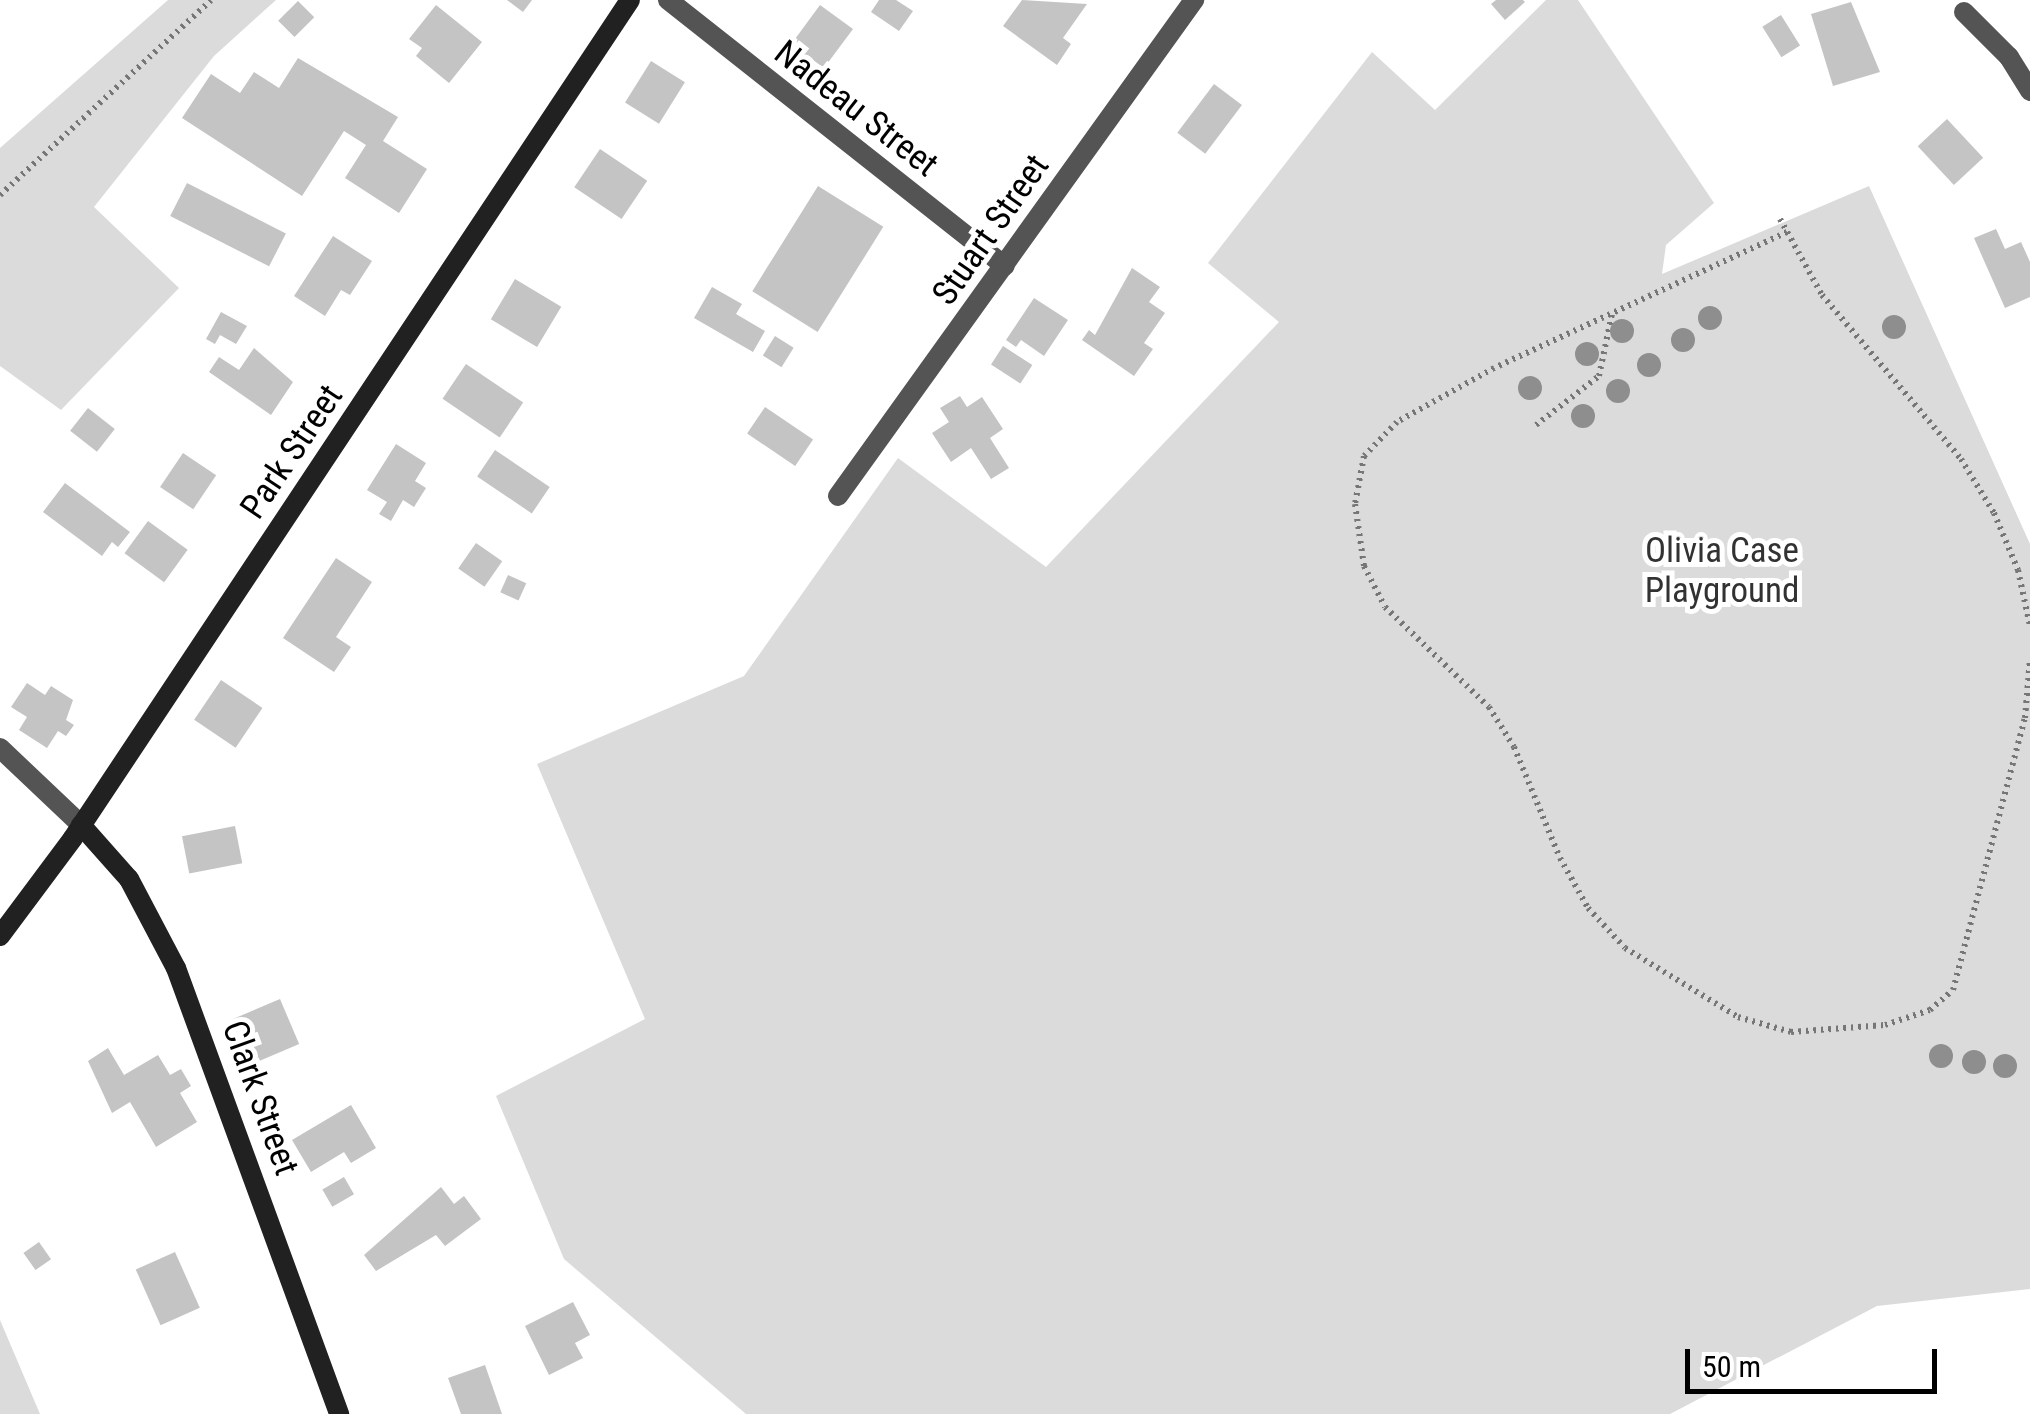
<!DOCTYPE html>
<style>
body{margin:0}
#map{position:relative;width:2030px;height:1414px;overflow:hidden;background:#fff;font-family:"Roboto Condensed",sans-serif}
div>[style]{position:absolute}
.green>*{inset:0;background:#dbdbdb}
.building>*{inset:0;background:#c4c4c4;transform-origin:0 0}
.path>*{height:6px;margin-top:-3px;transform-origin:0;background:repeating-linear-gradient(90deg,#767676 0 2.5px,transparent 0 7.5px)}
.street>*{height:20px;margin:-10px;padding:0 10px;transform-origin:10px;border-radius:10px;background:#545454}
.secondary>*{height:20px;margin:-10px;padding:0 10px;transform-origin:10px;border-radius:10px;background:#212121}
.trees>*{width:24px;height:24px;margin:-12px;border-radius:50%;background:#8e8e8e}
span{translate:-50% -50%;white-space:nowrap;text-align:center;line-height:1.15;-webkit-text-stroke:10px #fff;paint-order:stroke}
.street-label{font-size:35px;color:#000}
.park-label{font-size:35px;color:#323232}
.scale{position:absolute;left:1685px;top:1349px;width:252px;height:45px;box-sizing:border-box;border:5px solid #000;border-top:0;padding-left:12px;font-size:30px;line-height:35px;white-space:nowrap;color:#000;-webkit-text-stroke:8px #fff;paint-order:stroke}
</style>
<div id="map">
<div class="green">
<i style="clip-path:polygon(168px 0,276px 0,214px 56px,94px 207px,179px 288px,61px 410px,0 366px,0 148px)"></i>
<i style="clip-path:polygon(1546px 0,1578px 0,1714px 203px,1666px 245px,1662px 274px,1869px 186px,2030px 544px,2030px 1289px,1877px 1306px,1670px 1414px,746px 1414px,564px 1259px,496px 1096px,645px 1019px,537px 764px,744px 676px,898px 458px,1046px 567px,1279px 322px,1208px 263px,1372px 52px,1435px 110px)"></i>
<i style="clip-path:polygon(0 1320px,40px 1414px,0 1414px)"></i>
</div>
<div class="building">
<i style="clip-path:polygon(507px 0,532px 0,523px 12px)"></i>
<i style="clip-path:polygon(879px 0,896px 0,913px 11px,899px 31px,871px 12px)"></i>
<i style="clip-path:polygon(1022px 0,1087px 4px,1063px 38px,1071px 44px,1057px 65px,1003px 26px)"></i>
<i style="clip-path:polygon(1496px 0,1523px 0,1525px 2px,1505px 20px,1491px 4px)"></i>
<i style="left:298px;top:1px;width:23px;height:28px;rotate:45deg"></i>
<i style="clip-path:polygon(1851px 2px,1880px 72px,1833px 86px,1811px 14px)"></i>
<i style="clip-path:polygon(436px 5px,482px 42px,449px 83px,416px 56px,422px 48px,409px 39px)"></i>
<i style="clip-path:polygon(820px 5px,853px 29px,824px 68px,809px 57px,802px 67px,784px 54px)"></i>
<i style="left:1781px;top:15px;width:36px;height:22px;rotate:58deg"></i>
<i style="clip-path:polygon(298px 58px,398px 117px,383px 141px,427px 169px,399px 213px,345px 178px,366px 145px,344px 131px,302px 196px,182px 118px,211px 74px,240px 93px,254px 72px,279px 88px)"></i>
<i style="left:651px;top:61px;width:40px;height:49px;rotate:32deg"></i>
<i style="left:1214px;top:84px;width:35px;height:61px;rotate:37deg"></i>
<i style="left:1947px;top:119px;width:53px;height:40px;rotate:47deg"></i>
<i style="left:600px;top:149px;width:57px;height:46px;rotate:34deg"></i>
<i style="left:187px;top:183px;width:111px;height:37px;rotate:27deg"></i>
<i style="left:818px;top:186px;width:77px;height:124px;rotate:32deg"></i>
<i style="clip-path:polygon(1996px 229px,2005px 249px,2021px 242px,2030px 262px,2030px 297px,2005px 308px,1974px 238px)"></i>
<i style="clip-path:polygon(333px 236px,372px 261px,350px 295px,341px 290px,325px 316px,294px 296px)"></i>
<i style="clip-path:polygon(1132px 268px,1160px 287px,1149px 302px,1165px 313px,1144px 343px,1153px 349px,1134px 376px,1082px 340px,1089px 330px,1095px 335px)"></i>
<i style="left:515px;top:279px;width:54px;height:47px;rotate:31deg"></i>
<i style="clip-path:polygon(712px 287px,742px 304px,736px 314px,765px 331px,753px 352px,694px 318px)"></i>
<i style="clip-path:polygon(1034px 298px,1068px 320px,1044px 356px,1021px 340px,1016px 347px,1006px 340px)"></i>
<i style="clip-path:polygon(221px 312px,247px 326px,236px 344px,220px 335px,215px 344px,206px 339px)"></i>
<i style="left:775px;top:336px;width:22px;height:23px;rotate:32deg"></i>
<i style="left:1003px;top:346px;width:35px;height:22px;rotate:33deg"></i>
<i style="clip-path:polygon(254px 348px,293px 382px,271px 415px,209px 372px,219px 357px,239px 370px)"></i>
<i style="left:466px;top:364px;width:69px;height:42px;rotate:34deg"></i>
<i style="clip-path:polygon(960px 396px,967px 407px,982px 397px,1003px 429px,990px 438px,1009px 468px,991px 479px,971px 448px,951px 462px,932px 433px,949px 422px,940px 408px)"></i>
<i style="left:765px;top:407px;width:58px;height:32px;rotate:34deg"></i>
<i style="left:88px;top:408px;width:34px;height:29px;rotate:38deg"></i>
<i style="clip-path:polygon(396px 444px,426px 463px,415px 481px,426px 488px,414px 507px,403px 500px,391px 521px,379px 514px,387px 502px,367px 490px)"></i>
<i style="left:495px;top:450px;width:66px;height:32px;rotate:34deg"></i>
<i style="left:183px;top:453px;width:40px;height:41px;rotate:34deg"></i>
<i style="clip-path:polygon(65px 483px,130px 532px,118px 547px,112px 542px,102px 556px,43px 512px)"></i>
<i style="left:148px;top:521px;width:49px;height:40px;rotate:36deg"></i>
<i style="left:476px;top:543px;width:32px;height:31px;rotate:35deg"></i>
<i style="clip-path:polygon(336px 558px,372px 582px,336px 637px,351px 647px,334px 672px,283px 638px)"></i>
<i style="left:508px;top:575px;width:20px;height:19px;rotate:24deg"></i>
<i style="left:221px;top:680px;width:50px;height:48px;rotate:34deg"></i>
<i style="clip-path:polygon(27px 683px,45px 695px,51px 686px,73px 700px,66px 720px,74px 725px,66px 736px,58px 731px,47px 748px,19px 730px,27px 717px,11px 707px)"></i>
<i style="left:235px;top:826px;width:38px;height:54px;rotate:79deg"></i>
<i style="left:280px;top:999px;width:49px;height:53px;rotate:67deg"></i>
<i style="clip-path:polygon(108px 1048px,124px 1075px,158px 1055px,170px 1075px,181px 1069px,191px 1086px,180px 1093px,197px 1122px,156px 1147px,130px 1102px,112px 1113px,88px 1061px)"></i>
<i style="clip-path:polygon(351px 1105px,376px 1148px,351px 1163px,344px 1152px,311px 1172px,292px 1140px)"></i>
<i style="left:344px;top:1177px;width:20px;height:25px;rotate:60deg"></i>
<i style="clip-path:polygon(441px 1187px,454px 1204px,464px 1196px,481px 1219px,445px 1246px,436px 1235px,376px 1271px,364px 1255px)"></i>
<i style="left:39px;top:1242px;width:21px;height:19px;rotate:55deg"></i>
<i style="left:175px;top:1252px;width:61px;height:43px;rotate:66deg"></i>
<i style="clip-path:polygon(573px 1302px,590px 1335px,575px 1343px,583px 1358px,549px 1375px,525px 1326px)"></i>
<i style="clip-path:polygon(485px 1365px,502px 1414px,461px 1414px,448px 1378px)"></i>
</div>
<div class="path">
<i style="left:0;top:195px;width:287px;rotate:-42.7deg"></i>
<i style="left:1780px;top:219px;width:87px;rotate:61.1deg"></i>
<i style="left:1822px;top:295px;width:215px;rotate:49.7deg"></i>
<i style="left:1961px;top:459px;width:63px;rotate:58.6deg"></i>
<i style="left:1994px;top:513px;width:62px;rotate:67.2deg"></i>
<i style="left:2018px;top:570px;width:57px;rotate:77.9deg"></i>
<i style="left:1787px;top:232px;width:323px;rotate:155.1deg"></i>
<i style="left:1494px;top:368px;width:111px;rotate:150.9deg"></i>
<i style="left:1397px;top:422px;width:47px;rotate:134.1deg"></i>
<i style="left:1364px;top:456px;width:49px;rotate:100.6deg"></i>
<i style="left:1355px;top:504px;width:63px;rotate:81.7deg"></i>
<i style="left:1364px;top:566px;width:46px;rotate:62.9deg"></i>
<i style="left:1385px;top:607px;width:144px;rotate:43.9deg"></i>
<i style="left:1489px;top:707px;width:47px;rotate:58deg"></i>
<i style="left:1514px;top:747px;width:120px;rotate:67.5deg"></i>
<i style="left:1560px;top:858px;width:57px;rotate:60.8deg"></i>
<i style="left:1588px;top:908px;width:54px;rotate:47.2deg"></i>
<i style="left:1625px;top:948px;width:132px;rotate:31.4deg"></i>
<i style="left:1738px;top:1017px;width:55px;rotate:15.8deg"></i>
<i style="left:1791px;top:1032px;width:94px;rotate:-4.3deg"></i>
<i style="left:1885px;top:1025px;width:47px;rotate:-18.4deg"></i>
<i style="left:1930px;top:1010px;width:30px;rotate:-41deg"></i>
<i style="left:1953px;top:990px;width:281px;rotate:-75.2deg"></i>
<i style="left:2025px;top:718px;width:60px;rotate:-85.2deg"></i>
<i style="left:1536px;top:425px;width:80px;rotate:-37.9deg"></i>
<i style="left:1599px;top:376px;width:63px;rotate:-78.2deg"></i>
</div>
<div class="street">
<i style="left:668px;top:0;width:429px;rotate:38.3deg"></i>
<i style="left:1964px;top:12px;width:64px;rotate:45deg"></i>
<i style="left:2009px;top:57px;width:40px;rotate:58deg"></i>
<i style="left:838px;top:496px;width:611px;rotate:-54.33deg"></i>
<i style="left:0;top:748px;width:112px;rotate:43.5deg"></i>
</div>
<div class="secondary">
<i style="left:81px;top:825px;width:72px;rotate:48.4deg"></i>
<i style="left:129px;top:879px;width:101px;rotate:62.2deg"></i>
<i style="left:176px;top:968px;width:475px;rotate:69.9deg"></i>
<i style="left:0;top:936px;width:122px;rotate:-53.3deg"></i>
<i style="left:73px;top:838px;width:1006px;rotate:-56.39deg"></i>
</div>
<div class="trees">
<i style="left:1710px;top:318px"></i>
<i style="left:1894px;top:327px"></i>
<i style="left:1622px;top:331px"></i>
<i style="left:1683px;top:340px"></i>
<i style="left:1587px;top:354px"></i>
<i style="left:1649px;top:365px"></i>
<i style="left:1530px;top:388px"></i>
<i style="left:1618px;top:391px"></i>
<i style="left:1583px;top:416px"></i>
<i style="left:1941px;top:1056px"></i>
<i style="left:1974px;top:1062px"></i>
<i style="left:2005px;top:1066px"></i>
</div>
<div class="street-label">
<span style="left:856px;top:109px;rotate:38deg">Nadeau Street</span>
<span style="left:991px;top:230px;rotate:-55deg">Stuart Street</span>
<span style="left:292px;top:452px;rotate:-56deg">Park Street</span>
<span style="left:260px;top:1098px;rotate:70deg">Clark Street</span>
</div>
<div class="park-label">
<span style="left:1722px;top:571px">Olivia Case<br>Playground</span>
</div>
<div class="scale">50 m</div>
</div>
